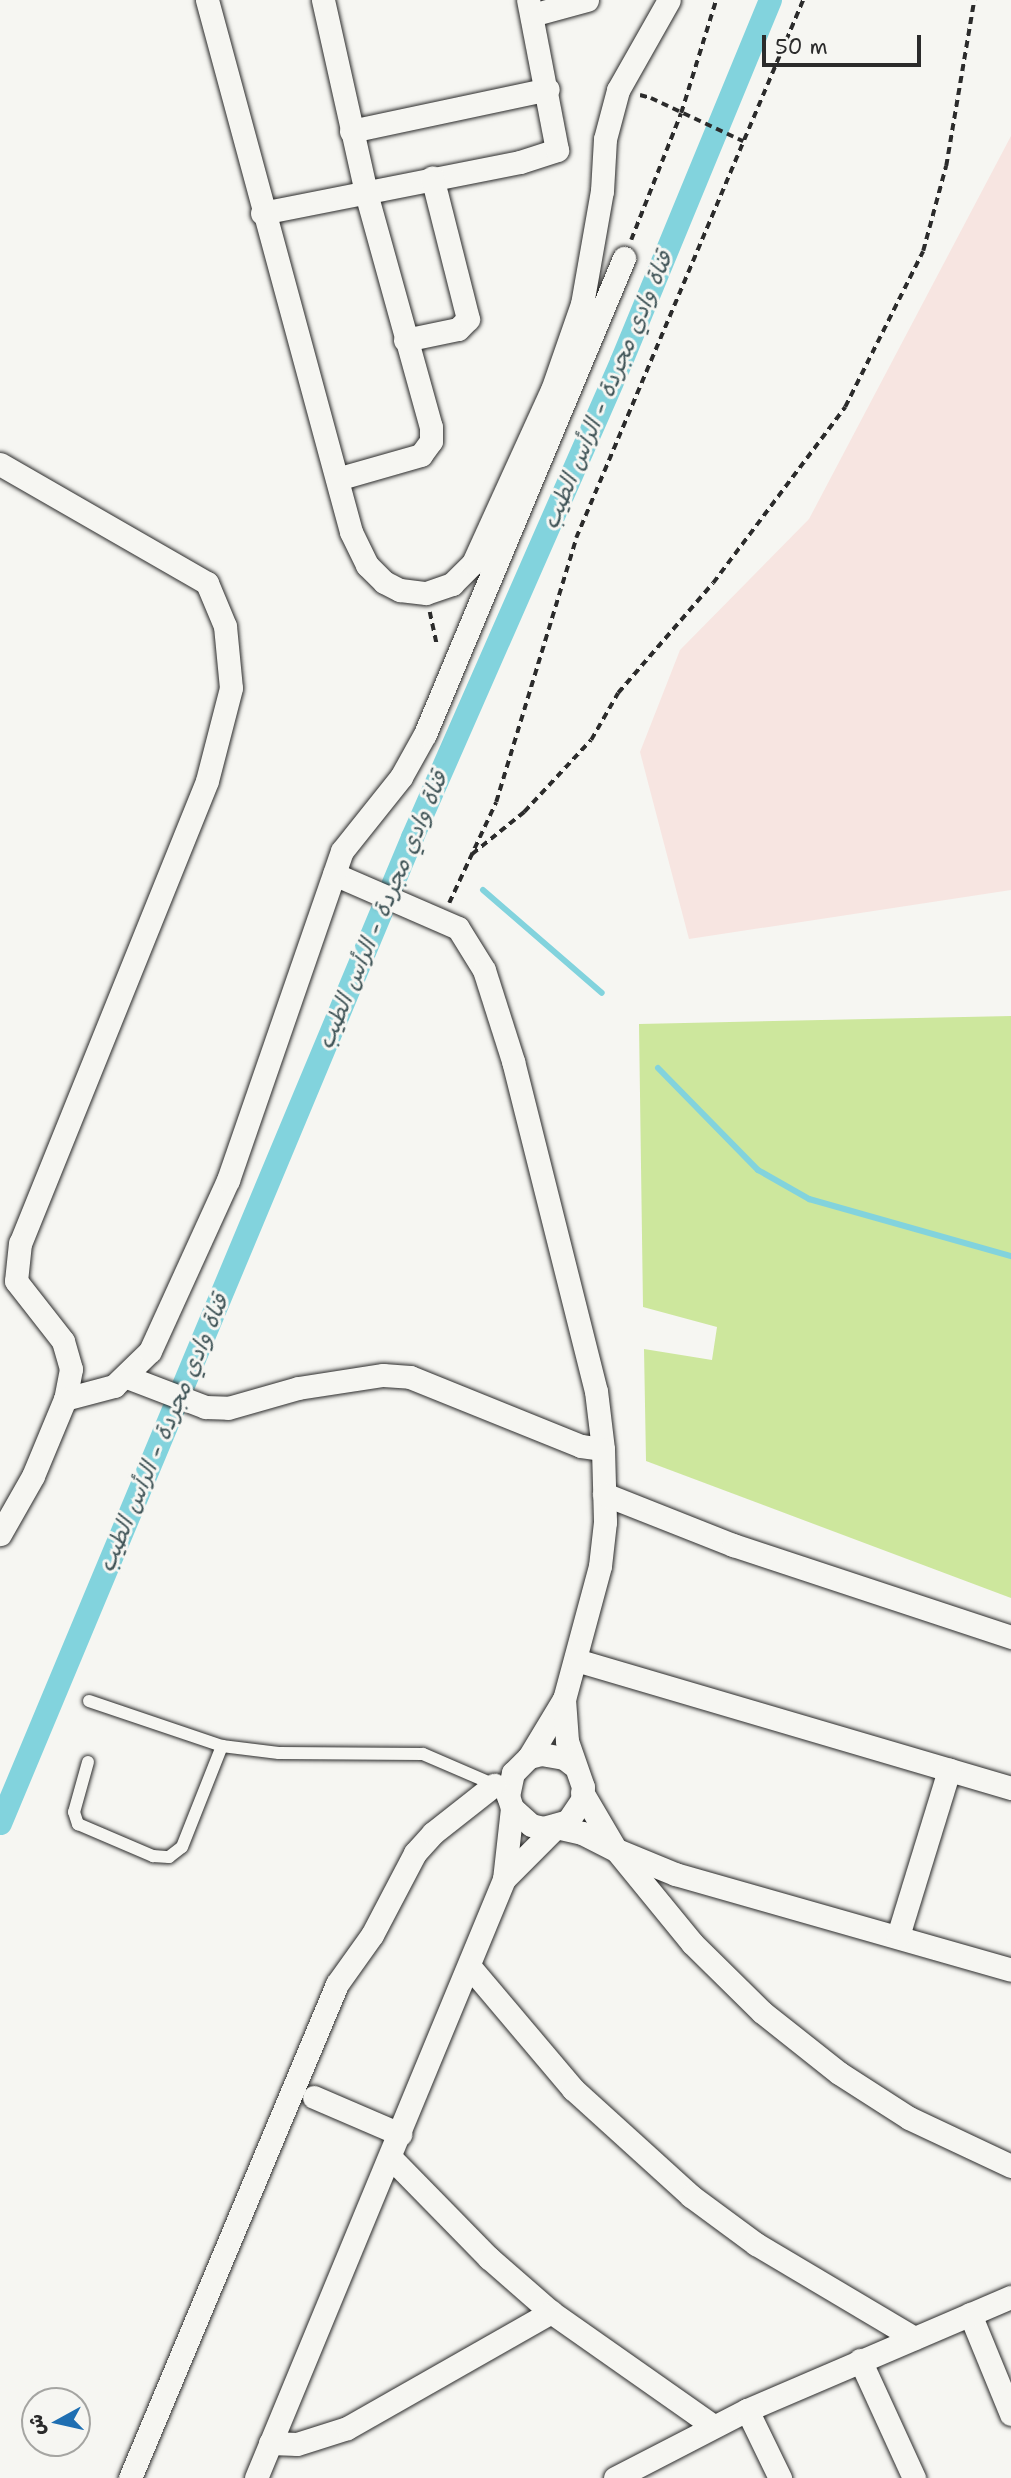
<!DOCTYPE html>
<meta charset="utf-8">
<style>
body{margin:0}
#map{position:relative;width:1011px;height:2478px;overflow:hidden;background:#f6f6f2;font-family:"Shantell Sans","Playpen Sans Arabic",sans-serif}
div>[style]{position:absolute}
.built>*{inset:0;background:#f7e5e1}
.green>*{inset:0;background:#cde79d}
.stream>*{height:6px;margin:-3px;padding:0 3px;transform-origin:3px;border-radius:3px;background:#82d3dd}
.canal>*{height:23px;margin:-11.5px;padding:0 11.5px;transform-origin:11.5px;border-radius:11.5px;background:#82d3dd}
.path>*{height:3.5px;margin-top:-1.75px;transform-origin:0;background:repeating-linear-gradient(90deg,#2b2b2b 0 7px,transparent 0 12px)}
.roads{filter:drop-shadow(0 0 2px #2b2b2b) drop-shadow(0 0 2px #2b2b2b)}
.lane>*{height:12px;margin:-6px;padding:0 6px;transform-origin:6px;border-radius:6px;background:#f6f6f2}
.street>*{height:23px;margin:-11.5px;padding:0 11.5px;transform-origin:11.5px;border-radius:11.5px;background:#f6f6f2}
.path-bridge>*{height:3.5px;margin-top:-1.75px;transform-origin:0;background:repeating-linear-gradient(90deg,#2b2b2b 0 7px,transparent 0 12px)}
span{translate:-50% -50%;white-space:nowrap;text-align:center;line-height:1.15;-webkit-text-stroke:6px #f6f6f2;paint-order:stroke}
.water-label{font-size:23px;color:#415558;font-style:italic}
.north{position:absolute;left:21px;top:2387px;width:70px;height:70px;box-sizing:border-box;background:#f6f6f2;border:2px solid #a5a5a2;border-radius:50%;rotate:262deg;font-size:19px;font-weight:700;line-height:28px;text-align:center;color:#2b2b2b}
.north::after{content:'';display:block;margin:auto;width:24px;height:32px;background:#1f6fb2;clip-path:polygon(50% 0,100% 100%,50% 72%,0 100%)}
.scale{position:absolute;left:762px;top:35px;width:159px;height:32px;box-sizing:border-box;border:4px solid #2b2b2b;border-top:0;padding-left:9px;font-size:21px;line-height:24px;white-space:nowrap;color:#2b2b2b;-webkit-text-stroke:5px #f6f6f2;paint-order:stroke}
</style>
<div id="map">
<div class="built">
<i style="clip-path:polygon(1011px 136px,1011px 890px,689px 939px,640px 752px,680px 650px,809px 519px)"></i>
</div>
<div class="green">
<i style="clip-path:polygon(1011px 1016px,1011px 1598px,646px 1461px,644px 1349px,712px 1360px,717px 1327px,643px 1307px,639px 1024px)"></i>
</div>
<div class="stream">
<i style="left:483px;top:890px;width:157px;rotate:40.9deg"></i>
<i style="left:658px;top:1068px;width:143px;rotate:45.6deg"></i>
<i style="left:758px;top:1170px;width:59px;rotate:29.6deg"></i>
<i style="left:809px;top:1199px;width:210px;rotate:15.8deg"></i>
</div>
<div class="canal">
<i style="left:0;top:1823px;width:1069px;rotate:-67.32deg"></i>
<i style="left:412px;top:837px;width:520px;rotate:-66.29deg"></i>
<i style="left:621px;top:361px;width:391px;rotate:-67.6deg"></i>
</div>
<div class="path">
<i style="left:640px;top:95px;width:11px;rotate:15deg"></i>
<i style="left:631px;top:240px;width:136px;rotate:-68.5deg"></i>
<i style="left:681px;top:113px;width:118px;rotate:-72.8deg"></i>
<i style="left:430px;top:612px;width:35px;rotate:78deg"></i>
<i style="left:472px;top:854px;width:67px;rotate:-38.9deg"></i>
<i style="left:524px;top:812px;width:98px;rotate:-47.1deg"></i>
<i style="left:591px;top:740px;width:54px;rotate:-60.1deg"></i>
<i style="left:618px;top:693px;width:145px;rotate:-49.2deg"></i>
<i style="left:713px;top:583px;width:220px;rotate:-53.1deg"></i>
<i style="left:845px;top:407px;width:174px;rotate:-63.4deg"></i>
<i style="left:923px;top:251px;width:88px;rotate:-74.9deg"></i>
<i style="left:946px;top:166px;width:168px;rotate:-80.4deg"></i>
<i style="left:449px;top:903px;width:111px;rotate:-65deg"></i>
<i style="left:496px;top:802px;width:276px;rotate:-73.1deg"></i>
<i style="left:576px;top:538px;width:584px;rotate:-67.12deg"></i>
</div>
<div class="roads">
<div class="lane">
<i style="left:89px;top:1701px;width:140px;rotate:18.7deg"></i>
<i style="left:222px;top:1746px;width:57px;rotate:7deg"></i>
<i style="left:279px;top:1753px;width:144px;rotate:0.4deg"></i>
<i style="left:423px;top:1754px;width:78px;rotate:23.3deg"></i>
<i style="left:88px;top:1762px;width:52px;rotate:105.6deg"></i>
<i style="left:74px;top:1812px;width:13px;rotate:72deg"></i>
<i style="left:78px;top:1824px;width:82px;rotate:23.1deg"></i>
<i style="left:153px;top:1856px;width:16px;rotate:4deg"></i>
<i style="left:169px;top:1857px;width:16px;rotate:-38deg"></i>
<i style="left:182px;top:1847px;width:109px;rotate:-68.4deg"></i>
</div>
<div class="street">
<i style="left:207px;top:0;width:551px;rotate:74.85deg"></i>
<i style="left:351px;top:532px;width:37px;rotate:64deg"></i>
<i style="left:367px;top:565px;width:24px;rotate:45deg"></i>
<i style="left:384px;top:582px;width:18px;rotate:27deg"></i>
<i style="left:400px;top:590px;width:26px;rotate:7deg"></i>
<i style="left:426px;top:593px;width:28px;rotate:-19deg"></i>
<i style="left:452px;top:584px;width:30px;rotate:-45deg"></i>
<i style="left:473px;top:563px;width:190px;rotate:-65.5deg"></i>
<i style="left:552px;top:390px;width:91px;rotate:-70.8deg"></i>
<i style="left:582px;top:304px;width:115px;rotate:-80deg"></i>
<i style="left:602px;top:191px;width:52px;rotate:-86.7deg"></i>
<i style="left:605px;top:139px;width:51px;rotate:-75.1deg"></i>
<i style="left:618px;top:90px;width:103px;rotate:-60.5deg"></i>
<i style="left:323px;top:0;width:198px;rotate:77.4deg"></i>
<i style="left:366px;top:193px;width:243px;rotate:74.5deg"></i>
<i style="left:431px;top:427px;width:14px;rotate:90deg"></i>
<i style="left:431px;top:441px;width:17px;rotate:126deg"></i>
<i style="left:421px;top:455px;width:87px;rotate:164.1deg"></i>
<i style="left:532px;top:15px;width:57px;rotate:-15.3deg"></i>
<i style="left:351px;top:131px;width:201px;rotate:-12deg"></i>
<i style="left:262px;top:213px;width:263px;rotate:-11.2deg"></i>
<i style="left:520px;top:162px;width:39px;rotate:-18deg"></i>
<i style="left:557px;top:150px;width:153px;rotate:-100.9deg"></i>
<i style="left:405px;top:340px;width:54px;rotate:-11.7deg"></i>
<i style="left:458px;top:329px;width:14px;rotate:-45deg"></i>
<i style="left:468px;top:319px;width:146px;rotate:-104.2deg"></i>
<i style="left:0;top:464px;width:239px;rotate:29.9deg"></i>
<i style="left:207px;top:583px;width:47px;rotate:67.3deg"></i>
<i style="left:225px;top:626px;width:62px;rotate:84.5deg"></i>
<i style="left:231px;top:688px;width:96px;rotate:104.5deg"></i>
<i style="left:207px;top:781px;width:498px;rotate:112deg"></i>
<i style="left:20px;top:1243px;width:38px;rotate:96deg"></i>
<i style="left:16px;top:1281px;width:76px;rotate:51.9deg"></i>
<i style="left:63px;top:1341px;width:29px;rotate:74deg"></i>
<i style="left:71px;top:1369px;width:31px;rotate:101deg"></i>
<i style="left:65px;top:1399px;width:83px;rotate:112.6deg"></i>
<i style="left:33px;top:1476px;width:67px;rotate:119.6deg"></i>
<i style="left:334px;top:874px;width:135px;rotate:23.5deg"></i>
<i style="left:458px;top:928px;width:49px;rotate:58.2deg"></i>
<i style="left:484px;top:970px;width:96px;rotate:72.3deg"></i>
<i style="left:513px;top:1061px;width:340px;rotate:75.9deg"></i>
<i style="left:596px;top:1391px;width:58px;rotate:83.1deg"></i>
<i style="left:603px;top:1449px;width:73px;rotate:88.4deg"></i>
<i style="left:605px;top:1522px;width:44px;rotate:96.5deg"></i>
<i style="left:600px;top:1566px;width:138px;rotate:105.1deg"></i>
<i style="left:127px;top:1377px;width:84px;rotate:21deg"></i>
<i style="left:205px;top:1407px;width:23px;rotate:2deg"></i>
<i style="left:228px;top:1408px;width:73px;rotate:-15.9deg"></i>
<i style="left:298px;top:1388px;width:86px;rotate:-8.7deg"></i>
<i style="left:383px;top:1375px;width:27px;rotate:4deg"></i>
<i style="left:410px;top:1377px;width:184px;rotate:22deg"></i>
<i style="left:581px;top:1446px;width:22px;rotate:8deg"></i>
<i style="left:65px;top:1399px;width:51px;rotate:-14.9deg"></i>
<i style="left:114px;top:1386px;width:50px;rotate:-44.2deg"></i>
<i style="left:150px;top:1351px;width:188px;rotate:-65.5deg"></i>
<i style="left:228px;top:1180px;width:348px;rotate:-70.9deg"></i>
<i style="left:342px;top:851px;width:95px;rotate:-51.4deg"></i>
<i style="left:401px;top:777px;width:49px;rotate:-60.8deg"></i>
<i style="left:425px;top:734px;width:516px;rotate:-67.31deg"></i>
<i style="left:604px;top:1494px;width:139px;rotate:21.6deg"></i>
<i style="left:733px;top:1545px;width:293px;rotate:18.3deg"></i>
<i style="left:576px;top:1660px;width:453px;rotate:16.4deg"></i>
<i style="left:529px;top:1757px;width:68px;rotate:-58.9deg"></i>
<i style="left:564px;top:1699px;width:42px;rotate:85.9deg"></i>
<i style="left:567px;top:1741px;width:49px;rotate:70.8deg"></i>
<i style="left:583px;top:1787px;width:13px;rotate:94deg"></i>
<i style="left:582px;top:1800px;width:25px;rotate:124deg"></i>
<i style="left:568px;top:1821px;width:26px;rotate:164deg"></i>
<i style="left:543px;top:1828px;width:12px;rotate:-166deg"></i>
<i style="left:531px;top:1825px;width:25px;rotate:-138deg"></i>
<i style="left:512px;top:1808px;width:13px;rotate:-108deg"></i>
<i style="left:508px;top:1796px;width:24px;rotate:-78deg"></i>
<i style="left:513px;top:1773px;width:23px;rotate:-45deg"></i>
<i style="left:529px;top:1757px;width:12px;rotate:-14deg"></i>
<i style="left:541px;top:1754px;width:23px;rotate:10deg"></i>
<i style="left:564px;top:1758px;width:11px;rotate:38deg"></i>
<i style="left:512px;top:1808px;width:71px;rotate:96.4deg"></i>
<i style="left:504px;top:1879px;width:74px;rotate:-45deg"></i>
<i style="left:556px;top:1827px;width:27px;rotate:13deg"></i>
<i style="left:582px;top:1833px;width:38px;rotate:27deg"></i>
<i style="left:616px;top:1850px;width:67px;rotate:-120.4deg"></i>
<i style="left:616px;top:1850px;width:120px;rotate:50.7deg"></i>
<i style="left:692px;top:1943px;width:98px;rotate:44.6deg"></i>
<i style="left:762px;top:2012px;width:98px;rotate:38.4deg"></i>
<i style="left:839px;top:2073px;width:83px;rotate:32.7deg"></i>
<i style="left:909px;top:2118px;width:113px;rotate:25.2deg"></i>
<i style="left:619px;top:1851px;width:61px;rotate:22.3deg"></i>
<i style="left:675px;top:1874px;width:349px;rotate:15.9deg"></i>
<i style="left:898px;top:1936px;width:174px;rotate:-72.9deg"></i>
<i style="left:470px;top:1967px;width:160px;rotate:49.8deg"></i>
<i style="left:573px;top:2089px;width:159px;rotate:42.2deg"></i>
<i style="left:691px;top:2196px;width:81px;rotate:36.4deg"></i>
<i style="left:756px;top:2244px;width:184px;rotate:30.7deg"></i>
<i style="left:314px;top:2097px;width:94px;rotate:23.3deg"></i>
<i style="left:391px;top:2158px;width:140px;rotate:45.6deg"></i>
<i style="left:489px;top:2258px;width:82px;rotate:41.1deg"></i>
<i style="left:551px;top:2312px;width:198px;rotate:35.1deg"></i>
<i style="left:970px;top:2314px;width:108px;rotate:67.7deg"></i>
<i style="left:860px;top:2360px;width:130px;rotate:65.4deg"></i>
<i style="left:747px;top:2410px;width:76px;rotate:64.1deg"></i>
<i style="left:270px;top:2443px;width:27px;rotate:2deg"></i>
<i style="left:297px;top:2444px;width:52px;rotate:-17.7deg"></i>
<i style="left:347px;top:2428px;width:235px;rotate:-29.6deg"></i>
<i style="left:130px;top:2478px;width:536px;rotate:-67.26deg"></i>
<i style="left:337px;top:1984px;width:60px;rotate:-54.5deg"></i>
<i style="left:372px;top:1935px;width:93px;rotate:-62.3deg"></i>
<i style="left:415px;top:1853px;width:27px;rotate:-48deg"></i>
<i style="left:433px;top:1833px;width:78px;rotate:-38.2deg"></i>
<i style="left:256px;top:2478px;width:648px;rotate:-67.51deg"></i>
<i style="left:615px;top:2478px;width:148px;rotate:-27.3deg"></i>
<i style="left:747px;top:2410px;width:287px;rotate:-23.2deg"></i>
</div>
</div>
<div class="path-bridge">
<i style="left:651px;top:98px;width:102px;rotate:25.1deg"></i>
</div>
<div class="water-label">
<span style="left:607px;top:390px;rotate:-67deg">قناة وادي مجردة - الرأس الطيب</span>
<span style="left:382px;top:910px;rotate:-67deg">قناة وادي مجردة - الرأس الطيب</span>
<span style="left:163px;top:1433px;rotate:-67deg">قناة وادي مجردة - الرأس الطيب</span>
</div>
<div class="north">ش</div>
<div class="scale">50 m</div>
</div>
